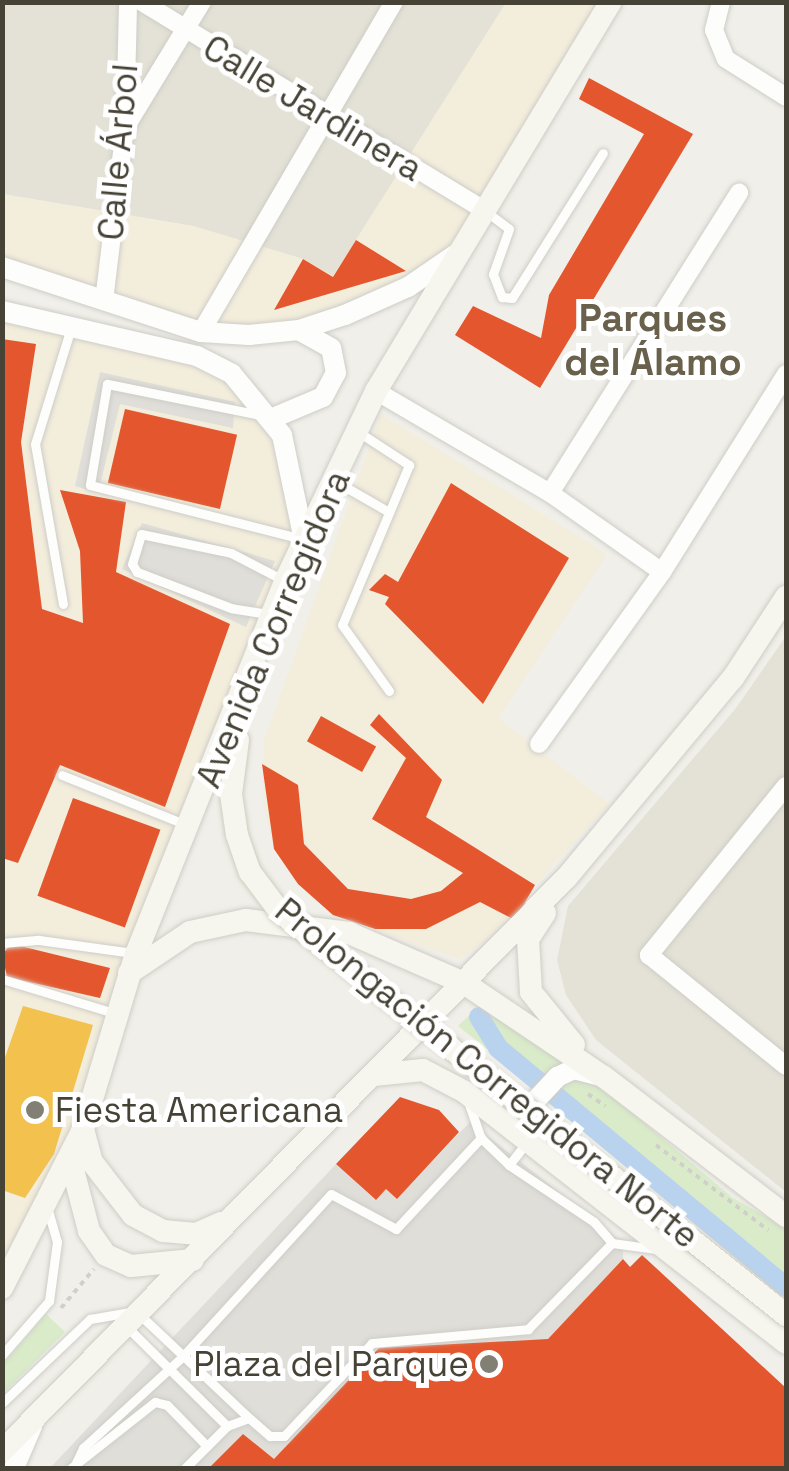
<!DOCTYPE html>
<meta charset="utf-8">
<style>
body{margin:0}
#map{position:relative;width:789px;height:1471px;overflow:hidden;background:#f0efe9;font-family:"Space Grotesk",sans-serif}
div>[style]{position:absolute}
.residential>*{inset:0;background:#e4e2d6}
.commercial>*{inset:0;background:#f3eddc}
.green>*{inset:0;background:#d9ebc9}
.parking>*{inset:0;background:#dfded9}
.homes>*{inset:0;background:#f2c14e}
.shops>*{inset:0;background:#e4572e;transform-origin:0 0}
.canal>*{height:20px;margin:-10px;padding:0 10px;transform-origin:10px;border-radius:10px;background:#b9d3ef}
.path>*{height:4px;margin-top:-2px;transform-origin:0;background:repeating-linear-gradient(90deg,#d1cfca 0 5px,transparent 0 10px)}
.roads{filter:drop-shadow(0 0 2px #cecdc7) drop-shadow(0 0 2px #cecdc7)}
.service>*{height:9px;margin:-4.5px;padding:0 4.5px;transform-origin:4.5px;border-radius:4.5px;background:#fdfdfc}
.minor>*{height:18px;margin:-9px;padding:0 9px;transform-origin:9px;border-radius:9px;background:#fdfdfc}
.tertiary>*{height:20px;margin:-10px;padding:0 10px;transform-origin:10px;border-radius:10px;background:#fdfdfc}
.secondary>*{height:22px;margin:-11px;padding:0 11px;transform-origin:11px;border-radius:11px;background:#f6f5ee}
.bridges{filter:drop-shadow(0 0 2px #d0cdc0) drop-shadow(0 0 2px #d0cdc0)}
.secondary-bridge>*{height:22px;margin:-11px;padding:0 11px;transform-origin:11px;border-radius:11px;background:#f6f5ee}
.dots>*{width:28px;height:28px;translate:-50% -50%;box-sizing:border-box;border:5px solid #fff;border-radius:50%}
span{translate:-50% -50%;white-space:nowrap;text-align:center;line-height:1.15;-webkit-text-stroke:10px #fff;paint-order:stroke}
.street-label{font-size:35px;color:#464235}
.poi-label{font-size:35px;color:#464235}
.left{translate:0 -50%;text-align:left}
.right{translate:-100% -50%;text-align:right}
.neighbourhood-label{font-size:38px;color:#69614c;font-weight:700}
.frame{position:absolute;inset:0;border:5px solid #464235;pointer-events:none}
</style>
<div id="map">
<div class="residential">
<i style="clip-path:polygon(2px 3px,506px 3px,333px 277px,303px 259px,193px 226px,3px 194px)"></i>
<i style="clip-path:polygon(786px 636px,786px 1192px,596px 1040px,566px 995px,557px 960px,568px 906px,736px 708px)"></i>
</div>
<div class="commercial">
<i style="clip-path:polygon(506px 3px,611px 3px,463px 249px,408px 287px,249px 335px,3px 267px,2px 194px,193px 226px,303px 259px,333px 276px)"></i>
<i style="clip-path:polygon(3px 311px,197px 356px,273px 418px,302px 504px,285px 581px,83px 1129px,3px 1287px)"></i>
<i style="clip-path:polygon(381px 414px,607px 554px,498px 718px,609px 804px,535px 885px,515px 920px,459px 959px,333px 915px,298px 884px,274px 849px,263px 804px,264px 741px)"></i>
</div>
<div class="green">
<i style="clip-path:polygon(483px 1002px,616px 1099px,733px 1198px,786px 1228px,786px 1285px,458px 1026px)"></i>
<i style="clip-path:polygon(46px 1314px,65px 1332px,3px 1393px,3px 1364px)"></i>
</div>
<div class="parking">
<i style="clip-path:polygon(100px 372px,235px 402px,233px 428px,120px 404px,98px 493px,75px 486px)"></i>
<i style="clip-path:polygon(142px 523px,275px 561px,246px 627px,122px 569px)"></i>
<i style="clip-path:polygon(470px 1122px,623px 1243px,623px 1259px,548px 1339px,274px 1459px,243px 1434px,209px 1468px,50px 1468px,336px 1164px,375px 1200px,386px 1189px,397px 1198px)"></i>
</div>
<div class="homes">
<i style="clip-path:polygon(23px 1006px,93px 1025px,54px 1154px,25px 1198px,2px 1190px,2px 1066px)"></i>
</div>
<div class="shops">
<i style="clip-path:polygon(589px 78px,693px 134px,540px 388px,455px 335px,473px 306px,541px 338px,549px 295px,644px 134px,579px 99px)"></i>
<i style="clip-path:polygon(356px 240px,406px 271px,274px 310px,303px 259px,333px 277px)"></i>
<i style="clip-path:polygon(2px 339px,36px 344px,21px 442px,42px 609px,83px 623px,80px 551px,60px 490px,126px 502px,116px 572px,230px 624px,165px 807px,60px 765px,18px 863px,2px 858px)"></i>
<i style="left:125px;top:409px;width:115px;height:76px;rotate:13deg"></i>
<i style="clip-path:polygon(451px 483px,569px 558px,483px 704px,385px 604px,389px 597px,369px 590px,385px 574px,398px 582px)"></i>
<i style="clip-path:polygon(379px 714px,442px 780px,426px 817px,535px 885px,515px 920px,480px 902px,426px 929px,375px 929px,333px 915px,298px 884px,274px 849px,262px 764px,298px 785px,304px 844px,348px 889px,411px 899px,441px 891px,463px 873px,372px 819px,406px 758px,370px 725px)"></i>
<i style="left:321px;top:716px;width:63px;height:29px;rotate:29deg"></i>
<i style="left:73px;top:798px;width:93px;height:104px;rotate:20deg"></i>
<i style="clip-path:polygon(12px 944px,110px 968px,100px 998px,7px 977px,2px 954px)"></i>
<i style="clip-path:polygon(400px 1097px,439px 1110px,459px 1132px,397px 1199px,386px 1189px,376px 1200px,336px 1164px)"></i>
<i style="clip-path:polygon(642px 1255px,786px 1388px,786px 1468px,209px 1468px,243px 1434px,274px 1459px,379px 1348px,548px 1339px,623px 1259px,630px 1267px)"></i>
</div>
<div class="canal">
<i style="left:479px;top:1017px;width:36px;rotate:58deg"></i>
<i style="left:498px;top:1048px;width:374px;rotate:39.7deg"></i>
</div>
<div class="path">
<i style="left:588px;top:1094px;width:21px;rotate:35deg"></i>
<i style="left:656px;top:1145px;width:141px;rotate:37.2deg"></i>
<i style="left:61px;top:1308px;width:51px;rotate:-49.8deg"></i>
</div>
<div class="roads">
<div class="service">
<i style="left:488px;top:213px;width:26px;rotate:37deg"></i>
<i style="left:509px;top:229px;width:48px;rotate:109.6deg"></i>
<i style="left:493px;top:274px;width:25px;rotate:69deg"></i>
<i style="left:502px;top:297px;width:10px;rotate:6deg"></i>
<i style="left:512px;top:298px;width:171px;rotate:-57.9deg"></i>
<i style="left:260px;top:415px;width:156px;rotate:-168.5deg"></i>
<i style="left:107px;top:384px;width:102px;rotate:99.6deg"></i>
<i style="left:90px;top:485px;width:219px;rotate:14.3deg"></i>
<i style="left:360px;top:433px;width:59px;rotate:33.1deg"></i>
<i style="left:409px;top:465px;width:173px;rotate:112.7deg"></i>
<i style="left:342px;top:625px;width:81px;rotate:54.5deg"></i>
<i style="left:335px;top:481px;width:62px;rotate:29.9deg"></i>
<i style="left:63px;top:604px;width:162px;rotate:-99.9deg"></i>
<i style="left:35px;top:444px;width:121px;rotate:-72.8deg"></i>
<i style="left:268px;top:614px;width:37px;rotate:-171deg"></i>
<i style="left:231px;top:608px;width:101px;rotate:-159deg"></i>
<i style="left:137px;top:572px;width:9px;rotate:-122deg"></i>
<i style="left:132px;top:564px;width:31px;rotate:-73deg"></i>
<i style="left:141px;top:534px;width:92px;rotate:11.9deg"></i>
<i style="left:231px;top:553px;width:61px;rotate:27.4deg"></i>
<i style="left:62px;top:775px;width:135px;rotate:21.8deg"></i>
<i style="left:2px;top:943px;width:37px;rotate:-5deg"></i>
<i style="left:39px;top:940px;width:95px;rotate:7.9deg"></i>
<i style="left:2px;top:979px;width:117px;rotate:16.9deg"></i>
<i style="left:469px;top:1104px;width:36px;rotate:71deg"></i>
<i style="left:481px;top:1138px;width:39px;rotate:44deg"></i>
<i style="left:509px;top:1165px;width:102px;rotate:33.8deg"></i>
<i style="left:594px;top:1222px;width:28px;rotate:49deg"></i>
<i style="left:612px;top:1243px;width:43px;rotate:7.9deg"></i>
<i style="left:509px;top:1165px;width:31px;rotate:-52deg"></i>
<i style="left:140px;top:1315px;width:150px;rotate:43.4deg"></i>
<i style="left:249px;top:1418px;width:28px;rotate:41deg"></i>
<i style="left:270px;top:1436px;width:14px"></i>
<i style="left:284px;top:1436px;width:128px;rotate:-46.6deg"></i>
<i style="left:372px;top:1343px;width:157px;rotate:-5.1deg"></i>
<i style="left:528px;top:1329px;width:120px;rotate:-45.7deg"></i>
<i style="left:127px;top:1327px;width:141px;rotate:44.7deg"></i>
<i style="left:2px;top:1355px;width:72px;rotate:-49deg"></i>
<i style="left:49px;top:1301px;width:60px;rotate:-82.3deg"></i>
<i style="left:57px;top:1242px;width:33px;rotate:-106deg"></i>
<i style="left:2px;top:1403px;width:122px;rotate:-43.7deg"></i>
<i style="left:90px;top:1319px;width:41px;rotate:-9.9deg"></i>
<i style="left:76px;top:1463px;width:17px;rotate:-65deg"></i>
<i style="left:83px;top:1448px;width:136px;rotate:-42.6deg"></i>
<i style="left:183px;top:1356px;width:219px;rotate:-47.6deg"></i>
<i style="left:331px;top:1194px;width:74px;rotate:28.3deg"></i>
<i style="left:396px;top:1229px;width:125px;rotate:-47deg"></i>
<i style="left:71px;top:1468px;width:107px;rotate:-38.2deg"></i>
<i style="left:155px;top:1402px;width:12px;rotate:14deg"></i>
<i style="left:167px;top:1405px;width:57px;rotate:45.7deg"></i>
<i style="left:185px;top:1468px;width:59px;rotate:-45deg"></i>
<i style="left:227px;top:1426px;width:23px;rotate:-20deg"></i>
</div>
<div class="minor">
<i style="left:142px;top:2px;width:403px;rotate:31.3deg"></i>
<i style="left:721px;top:2px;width:29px;rotate:104deg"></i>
<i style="left:714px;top:30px;width:31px;rotate:68deg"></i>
<i style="left:726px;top:59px;width:71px;rotate:32.3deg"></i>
<i style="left:125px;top:128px;width:148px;rotate:-58.6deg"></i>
<i style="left:104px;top:301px;width:174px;rotate:-83.1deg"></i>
<i style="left:125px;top:128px;width:126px;rotate:-88.6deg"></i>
<i style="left:201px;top:332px;width:382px;rotate:-59.7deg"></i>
<i style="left:376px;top:391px;width:202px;rotate:30.4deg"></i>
<i style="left:550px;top:493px;width:137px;rotate:35.2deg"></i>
<i style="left:550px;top:493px;width:355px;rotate:-57.8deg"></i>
<i style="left:539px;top:744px;width:211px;rotate:-54.4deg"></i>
<i style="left:662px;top:572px;width:234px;rotate:-57.9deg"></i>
<i style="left:786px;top:786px;width:218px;rotate:129deg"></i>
<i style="left:649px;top:955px;width:176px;rotate:39deg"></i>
</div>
<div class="tertiary">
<i style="left:2px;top:267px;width:209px;rotate:18.1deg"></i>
<i style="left:201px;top:332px;width:48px;rotate:3.6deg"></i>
<i style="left:249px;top:335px;width:50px;rotate:-5.7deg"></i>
<i style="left:299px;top:330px;width:48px;rotate:-18.1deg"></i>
<i style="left:345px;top:315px;width:69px;rotate:-24deg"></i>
<i style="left:408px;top:287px;width:65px;rotate:-34.4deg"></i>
<i style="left:2px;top:311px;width:200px;rotate:13deg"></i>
<i style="left:197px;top:356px;width:39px;rotate:27deg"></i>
<i style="left:232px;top:374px;width:79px;rotate:50.7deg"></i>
<i style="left:282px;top:435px;width:107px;rotate:78.2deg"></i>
<i style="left:273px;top:418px;width:54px;rotate:-22.8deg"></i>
<i style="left:323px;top:397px;width:27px;rotate:-62deg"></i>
<i style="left:336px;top:373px;width:25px;rotate:-101deg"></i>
<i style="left:331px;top:348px;width:37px;rotate:-151deg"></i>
<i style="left:530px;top:1139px;width:38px;rotate:-83deg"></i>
<i style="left:535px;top:1101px;width:33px;rotate:-47deg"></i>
<i style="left:557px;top:1077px;width:19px;rotate:-25deg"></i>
<i style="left:574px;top:1069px;width:24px;rotate:15deg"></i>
<i style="left:14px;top:1468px;width:46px;rotate:-66.8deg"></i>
</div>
<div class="secondary">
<i style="left:545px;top:913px;width:31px;rotate:123deg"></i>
<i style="left:528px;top:939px;width:53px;rotate:86.8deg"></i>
<i style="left:531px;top:992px;width:68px;rotate:50.9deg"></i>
<i style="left:129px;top:973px;width:73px;rotate:-33.9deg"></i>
<i style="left:190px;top:932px;width:57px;rotate:-12.1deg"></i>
<i style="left:246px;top:920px;width:104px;rotate:7.2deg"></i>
<i style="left:349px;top:933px;width:125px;rotate:23.5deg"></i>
<i style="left:464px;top:983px;width:169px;rotate:33.9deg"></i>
<i style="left:604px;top:1077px;width:229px;rotate:37.4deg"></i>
<i style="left:374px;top:1075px;width:49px;rotate:-5.8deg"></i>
<i style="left:423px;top:1070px;width:47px;rotate:27.6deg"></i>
<i style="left:465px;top:1092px;width:407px;rotate:38deg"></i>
<i style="left:83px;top:1129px;width:34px;rotate:75deg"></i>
<i style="left:92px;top:1162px;width:67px;rotate:52.3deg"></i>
<i style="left:133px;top:1215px;width:34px;rotate:28deg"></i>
<i style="left:163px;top:1231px;width:33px;rotate:5deg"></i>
<i style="left:196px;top:1234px;width:27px;rotate:-24deg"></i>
<i style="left:70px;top:1158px;width:75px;rotate:75.4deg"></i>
<i style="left:89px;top:1231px;width:29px;rotate:55deg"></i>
<i style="left:106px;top:1255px;width:27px;rotate:24deg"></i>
<i style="left:131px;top:1266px;width:62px;rotate:-5.5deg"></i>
<i style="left:2px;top:1288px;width:178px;rotate:-63deg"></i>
<i style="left:83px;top:1129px;width:183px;rotate:-73.2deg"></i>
<i style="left:136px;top:954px;width:402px;rotate:-68.2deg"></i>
<i style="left:285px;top:581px;width:211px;rotate:-64.4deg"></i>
<i style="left:376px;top:391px;width:454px;rotate:-58.9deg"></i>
<i style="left:2px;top:1451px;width:805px;rotate:-45.45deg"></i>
<i style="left:567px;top:877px;width:259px;rotate:-50.2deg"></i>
<i style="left:733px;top:678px;width:97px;rotate:-56.8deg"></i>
</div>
</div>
<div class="bridges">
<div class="secondary-bridge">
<i style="left:238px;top:740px;width:54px;rotate:97.4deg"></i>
<i style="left:231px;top:794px;width:41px;rotate:81.7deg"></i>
<i style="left:237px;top:835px;width:39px;rotate:71deg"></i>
<i style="left:250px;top:872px;width:50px;rotate:53.1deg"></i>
<i style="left:280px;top:912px;width:647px;rotate:38.54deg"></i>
</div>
</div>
<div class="dots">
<i style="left:35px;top:1110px;background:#827f74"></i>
<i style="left:489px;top:1364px;background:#827f74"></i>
</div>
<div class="street-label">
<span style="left:313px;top:108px;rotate:31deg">Calle Jardinera</span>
<span style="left:118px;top:152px;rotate:-85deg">Calle Árbol</span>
<span style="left:273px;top:629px;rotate:-67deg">Avenida Corregidora</span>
<span style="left:487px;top:1073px;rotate:39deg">Prolongación Corregidora Norte</span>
</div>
<div class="poi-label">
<span class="left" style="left:55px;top:1110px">Fiesta Americana</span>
<span class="right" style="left:469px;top:1364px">Plaza del Parque</span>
</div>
<div class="neighbourhood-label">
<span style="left:653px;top:341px">Parques<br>del Álamo</span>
</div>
<div class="frame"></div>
</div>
